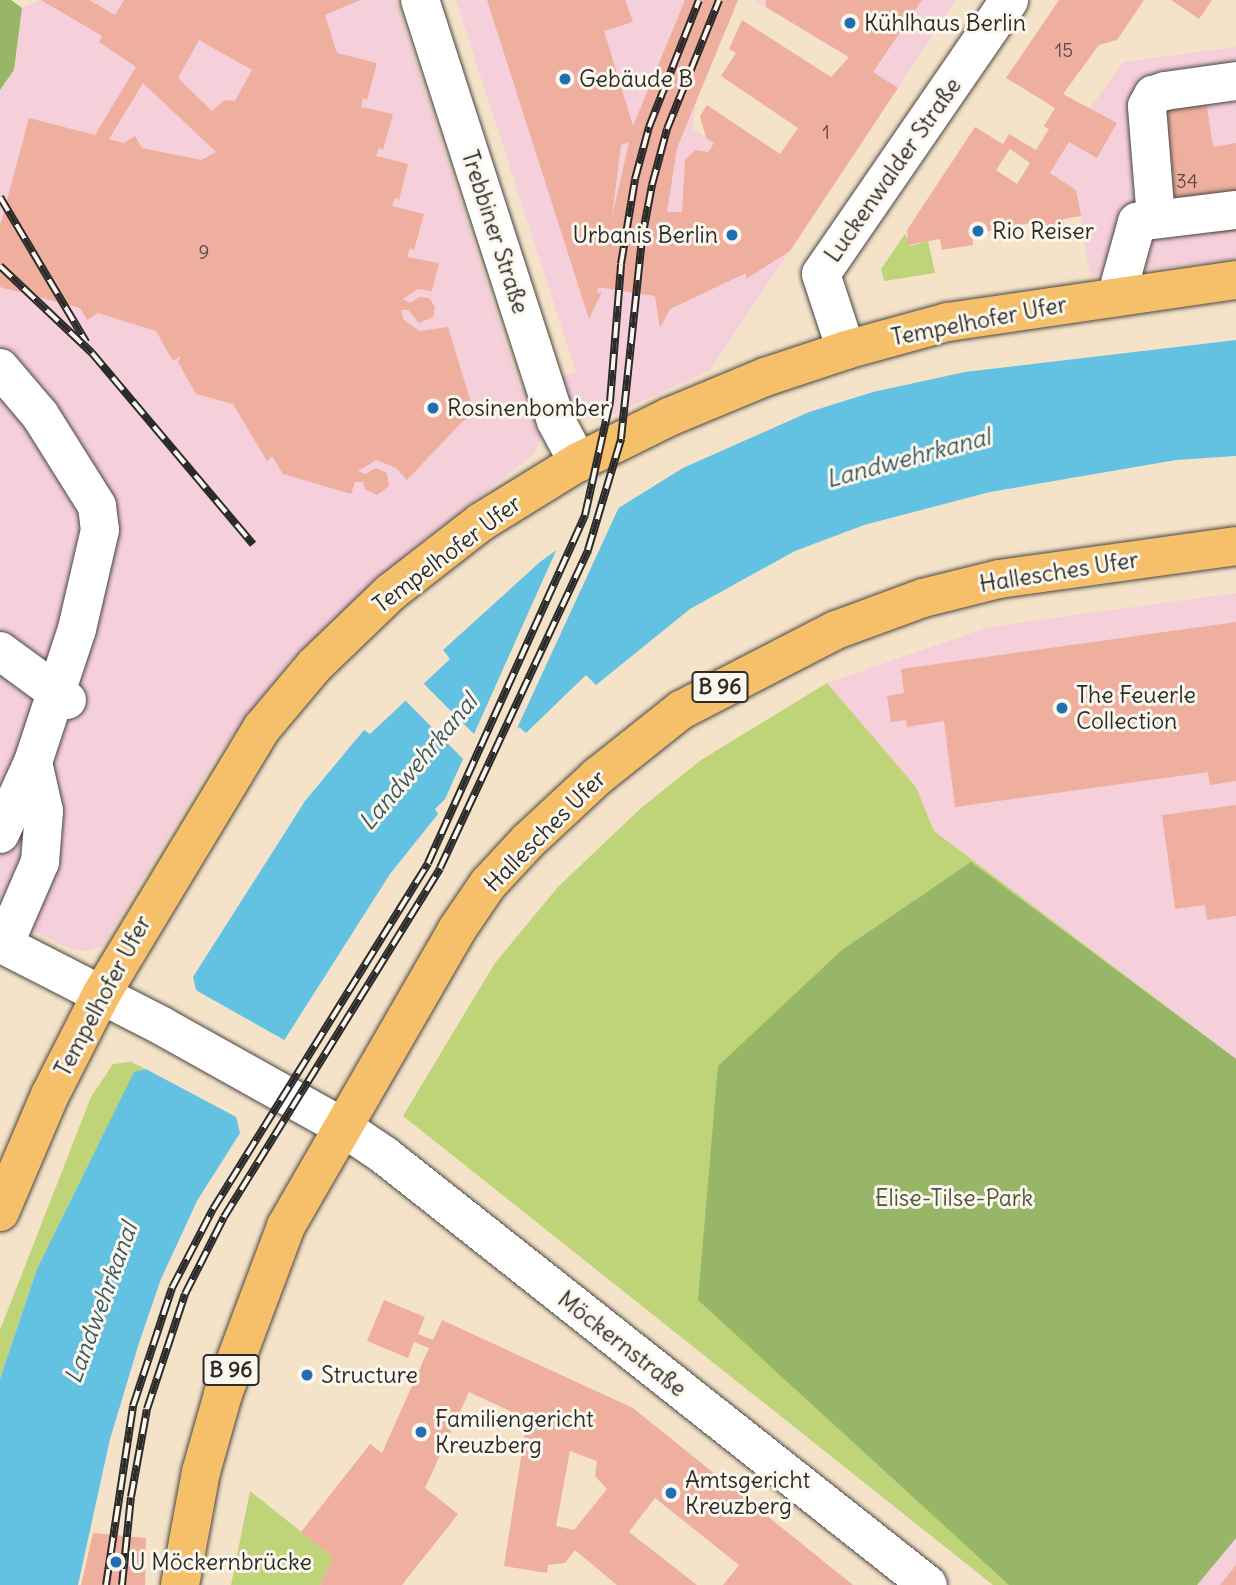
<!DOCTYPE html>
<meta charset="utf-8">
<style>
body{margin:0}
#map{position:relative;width:1236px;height:1585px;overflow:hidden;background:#f5e3c9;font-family:Delius,sans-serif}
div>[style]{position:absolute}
.built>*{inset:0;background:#f5cfda}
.green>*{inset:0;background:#bfd478}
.forest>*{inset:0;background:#97b668}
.water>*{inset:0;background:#63c1e1}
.pier>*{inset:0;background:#f5e3c9}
.building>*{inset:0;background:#efaf9e}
.roads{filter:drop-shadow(0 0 2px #494743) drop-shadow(0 0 2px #494743)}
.minor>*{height:38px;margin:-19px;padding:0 19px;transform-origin:19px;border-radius:19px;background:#fff}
.major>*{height:38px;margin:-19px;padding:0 19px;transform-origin:19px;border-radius:19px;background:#f6c06b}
.rail>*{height:8px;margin-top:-4px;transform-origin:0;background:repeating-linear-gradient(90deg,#fbf7ec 0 16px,#2b2b2b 0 32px);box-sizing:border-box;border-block:2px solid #2b2b2b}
.dots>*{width:19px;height:19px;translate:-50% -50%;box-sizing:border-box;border:4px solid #fbf7ec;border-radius:50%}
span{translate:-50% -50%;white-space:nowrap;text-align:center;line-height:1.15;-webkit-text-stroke:6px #fbf7ec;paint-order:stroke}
.number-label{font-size:19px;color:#5c4c48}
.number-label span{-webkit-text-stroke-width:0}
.shield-label span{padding:2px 5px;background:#fbf7ec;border:2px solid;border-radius:5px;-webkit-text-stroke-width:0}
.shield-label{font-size:21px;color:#2b2b2b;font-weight:700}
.poi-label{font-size:23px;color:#2b2b2b}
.left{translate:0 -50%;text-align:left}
.right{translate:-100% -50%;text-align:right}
.street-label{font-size:23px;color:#2b2b2b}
.park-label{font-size:23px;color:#50553e}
.water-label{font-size:24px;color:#3c5862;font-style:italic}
</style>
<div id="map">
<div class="built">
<i style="clip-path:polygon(40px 0,396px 0,520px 388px,525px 387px,543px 432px,534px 454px,417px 545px,289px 661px,216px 757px,102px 946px,88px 951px,71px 949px,0 915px,0 91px,15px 70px,22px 8px)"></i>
<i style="clip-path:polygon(456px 0,738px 0,696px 98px,693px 129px,817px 210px,710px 370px,601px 420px,582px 418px,570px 410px,560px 377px,576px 372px)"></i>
<i style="clip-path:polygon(754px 0,956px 0,898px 88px)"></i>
<i style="clip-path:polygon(1236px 47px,1236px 259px,1090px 276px,1076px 190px,1050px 173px,1091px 107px,1123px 62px)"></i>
<i style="clip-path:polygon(1236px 593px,1236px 1059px,934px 831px,916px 787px,827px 683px,989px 627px)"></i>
<i style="clip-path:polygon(1236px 1538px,1236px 1585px,1197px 1585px)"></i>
</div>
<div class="green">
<i style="clip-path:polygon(905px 234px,911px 246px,928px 241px,935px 273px,884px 281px,881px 269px)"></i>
<i style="clip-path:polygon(827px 683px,916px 787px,934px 831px,1236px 1059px,1236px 1538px,1197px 1585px,993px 1585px,403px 1116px,495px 963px,558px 887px,641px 808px,701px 760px)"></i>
<i style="clip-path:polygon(131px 1062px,146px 1069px,134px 1073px,37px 1269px,0 1379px,0 1330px,91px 1097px,113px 1064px)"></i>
<i style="clip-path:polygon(250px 1491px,333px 1557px,320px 1585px,231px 1585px)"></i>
</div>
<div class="forest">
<i style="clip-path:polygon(0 0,11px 0,22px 8px,14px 70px,0 90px)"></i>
<i style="clip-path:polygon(971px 862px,1236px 1059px,1236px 1538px,1197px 1585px,1009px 1585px,698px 1300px,718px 1066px,842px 950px)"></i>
</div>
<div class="water">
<i style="clip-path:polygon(1236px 340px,1236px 456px,1176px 460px,990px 492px,864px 525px,795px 551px,690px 609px,596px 685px,586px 675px,526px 733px,519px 727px,435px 809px,438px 814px,390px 874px,236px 1116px,240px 1133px,197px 1201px,161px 1279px,139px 1343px,110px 1439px,78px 1585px,0 1585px,0 1379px,37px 1269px,134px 1072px,146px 1069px,202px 994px,196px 990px,193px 977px,305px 801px,364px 730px,370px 734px,450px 659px,443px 650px,540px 562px,588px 527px,683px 468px,809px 412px,873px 392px,965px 372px)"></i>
</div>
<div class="pier">
<i style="clip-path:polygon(620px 505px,513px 737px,441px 808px,463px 759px,403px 698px,421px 681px,474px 734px,559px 544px)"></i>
<i style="clip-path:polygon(192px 988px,286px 1041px,240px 1119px,142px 1067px,197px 995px)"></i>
</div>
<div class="building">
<i style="clip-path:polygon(evenodd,41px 0,89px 0,115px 15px,124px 0,360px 0,325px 15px,337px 53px,377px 63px,367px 100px,363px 98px,361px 107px,393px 114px,383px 150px,379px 148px,376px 156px,408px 164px,399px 200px,395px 198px,392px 206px,424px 214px,414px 250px,410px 248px,407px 257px,439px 263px,432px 291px,418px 289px,403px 299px,410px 303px,419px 297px,429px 298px,435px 307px,433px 317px,419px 323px,408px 310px,401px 310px,403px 319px,419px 331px,448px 327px,475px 416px,463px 421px,407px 480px,396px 468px,376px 460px,358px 471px,365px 474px,376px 468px,387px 473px,389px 486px,377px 495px,365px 489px,363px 482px,355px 482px,351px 494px,283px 474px,272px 456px,267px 461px,233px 404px,196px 394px,178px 362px,181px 356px,173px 361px,156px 331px,98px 313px,87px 320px,80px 308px,0 287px,0 226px,29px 118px,95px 135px,136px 67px,99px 42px,102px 36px,41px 0,199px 40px,252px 70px,235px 101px,225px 100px,212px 111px,178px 78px,199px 40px,41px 0,143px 83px,216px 152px,201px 160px,142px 148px,135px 136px,124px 143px,109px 139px,143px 83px)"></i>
<i style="clip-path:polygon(evenodd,487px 0,625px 0,633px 22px,604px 31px,633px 126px,685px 0,738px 0,677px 148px,667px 212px,682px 212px,685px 160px,695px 150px,708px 152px,714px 143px,706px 138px,700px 116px,707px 105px,780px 154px,798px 128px,721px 76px,736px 53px,729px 49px,742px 20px,831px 77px,849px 57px,766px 7px,766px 0,922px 0,873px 72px,898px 88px,790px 251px,746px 279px,746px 273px,670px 309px,660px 328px,655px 296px,604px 288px,598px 288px,597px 293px,602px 292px,589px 319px,487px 0,629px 142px,612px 217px,621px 145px,629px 142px)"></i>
<i style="clip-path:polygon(evenodd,1059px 0,1144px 0,1117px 40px,1099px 45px,1063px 94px,1117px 123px,1097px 158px,1069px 142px,1050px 173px,1076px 190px,1081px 216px,1063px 219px,1065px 229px,1033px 234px,1031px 223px,972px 234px,973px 245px,942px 250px,940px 239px,908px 245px,907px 230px,975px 127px,1003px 144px,1009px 134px,1036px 150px,1049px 129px,1044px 126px,1055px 108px,1006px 78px,1059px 0,1010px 149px,1030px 163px,1017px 184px,996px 170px,1010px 149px)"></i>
<i style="clip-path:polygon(1171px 0,1212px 0,1199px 19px)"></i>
<i style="clip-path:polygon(1205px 94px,1213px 147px,1236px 143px,1236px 231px,1213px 234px,1208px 200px,1169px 205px,1161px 100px)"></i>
<i style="clip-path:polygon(1236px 622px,1236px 781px,1210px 785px,1208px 772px,955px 807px,944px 721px,907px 727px,906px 720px,891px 722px,887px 696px,904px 693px,901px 669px)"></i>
<i style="clip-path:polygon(1236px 805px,1236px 916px,1207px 920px,1205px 905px,1175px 909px,1162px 815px)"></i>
<i style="clip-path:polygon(evenodd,384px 1300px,425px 1317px,418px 1334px,433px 1340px,442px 1320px,633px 1408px,853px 1585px,723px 1585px,739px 1565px,655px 1498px,629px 1532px,697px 1585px,617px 1585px,575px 1550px,565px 1563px,548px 1565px,547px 1573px,504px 1566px,527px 1419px,469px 1392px,425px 1488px,458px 1514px,402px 1585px,320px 1585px,333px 1557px,301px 1532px,370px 1444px,382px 1453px,429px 1348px,414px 1342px,408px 1358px,367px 1341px,384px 1300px,570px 1451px,597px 1461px,595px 1476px,607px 1489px,574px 1530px,556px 1526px,570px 1451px)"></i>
<i style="clip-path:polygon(93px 1533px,146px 1538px,145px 1585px,81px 1585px)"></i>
<i style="clip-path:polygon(1236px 1565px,1236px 1585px,1220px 1585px)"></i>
</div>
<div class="roads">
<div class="minor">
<i style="left:420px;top:0;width:442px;rotate:72.1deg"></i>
<i style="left:556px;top:421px;width:47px;rotate:61.8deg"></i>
<i style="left:1156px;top:219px;width:113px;rotate:-94.6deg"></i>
<i style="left:1147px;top:106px;width:13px;rotate:-61deg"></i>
<i style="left:1153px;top:95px;width:13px;rotate:-18deg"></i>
<i style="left:1165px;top:91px;width:72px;rotate:-8deg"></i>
<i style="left:1117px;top:294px;width:75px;rotate:-74.5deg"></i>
<i style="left:1137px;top:222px;width:100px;rotate:-6.9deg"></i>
<i style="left:846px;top:350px;width:80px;rotate:-108.2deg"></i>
<i style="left:821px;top:274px;width:332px;rotate:-55.5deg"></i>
<i style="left:0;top:368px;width:62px;rotate:49.6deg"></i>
<i style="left:40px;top:415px;width:107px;rotate:57.9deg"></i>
<i style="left:97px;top:506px;width:24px;rotate:83deg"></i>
<i style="left:100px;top:530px;width:102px;rotate:103.1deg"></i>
<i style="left:77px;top:629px;width:140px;rotate:108.3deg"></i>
<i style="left:33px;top:762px;width:79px;rotate:114.6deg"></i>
<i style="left:0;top:651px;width:83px;rotate:36.2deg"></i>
<i style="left:0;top:943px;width:182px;rotate:27.1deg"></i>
<i style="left:162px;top:1026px;width:205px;rotate:29.2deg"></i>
<i style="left:341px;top:1126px;width:52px;rotate:34deg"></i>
<i style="left:384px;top:1155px;width:693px;rotate:38.32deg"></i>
<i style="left:4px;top:945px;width:90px;rotate:-66.6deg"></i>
<i style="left:40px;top:862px;width:51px;rotate:-85.5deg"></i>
<i style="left:44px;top:811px;width:50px;rotate:-102.7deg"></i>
</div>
<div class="major">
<i style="left:0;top:1212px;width:127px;rotate:-66.9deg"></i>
<i style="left:50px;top:1095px;width:114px;rotate:-63deg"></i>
<i style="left:102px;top:993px;width:310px;rotate:-58.9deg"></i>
<i style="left:262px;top:728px;width:81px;rotate:-50deg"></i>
<i style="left:314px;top:666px;width:107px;rotate:-43.9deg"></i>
<i style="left:391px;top:592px;width:114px;rotate:-37.9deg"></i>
<i style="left:481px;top:522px;width:114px;rotate:-31.7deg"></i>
<i style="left:578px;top:462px;width:102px;rotate:-26.3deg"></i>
<i style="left:669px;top:417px;width:104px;rotate:-22.6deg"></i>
<i style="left:765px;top:377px;width:85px;rotate:-18.4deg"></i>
<i style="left:846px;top:350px;width:106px;rotate:-15.4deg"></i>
<i style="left:948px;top:322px;width:291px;rotate:-8.3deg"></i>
<i style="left:180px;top:1585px;width:115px;rotate:-79.5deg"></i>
<i style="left:201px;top:1472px;width:81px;rotate:-74.2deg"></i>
<i style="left:223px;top:1394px;width:179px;rotate:-69.4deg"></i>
<i style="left:286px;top:1226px;width:340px;rotate:-60deg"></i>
<i style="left:456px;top:931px;width:57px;rotate:-55.8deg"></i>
<i style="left:488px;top:884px;width:59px;rotate:-47.1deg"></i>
<i style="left:528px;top:841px;width:96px;rotate:-42.9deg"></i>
<i style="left:598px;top:776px;width:106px;rotate:-38.5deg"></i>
<i style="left:681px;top:710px;width:174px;rotate:-27.3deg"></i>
<i style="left:836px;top:630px;width:93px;rotate:-20.2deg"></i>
<i style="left:923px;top:598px;width:78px;rotate:-14deg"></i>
<i style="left:999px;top:579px;width:239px;rotate:-7.9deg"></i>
</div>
</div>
<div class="rail">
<i style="left:0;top:197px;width:169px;rotate:59.3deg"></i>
<i style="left:0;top:266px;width:127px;rotate:43.4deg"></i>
<i style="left:92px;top:353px;width:250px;rotate:49.9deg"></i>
<i style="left:106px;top:1585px;width:181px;rotate:-81.4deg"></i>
<i style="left:133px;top:1406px;width:124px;rotate:-71.7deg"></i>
<i style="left:172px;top:1288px;width:89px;rotate:-62.6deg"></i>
<i style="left:213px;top:1209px;width:407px;rotate:-58.1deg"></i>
<i style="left:428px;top:863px;width:382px;rotate:-65.7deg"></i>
<i style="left:585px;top:515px;width:116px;rotate:-77.5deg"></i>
<i style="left:610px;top:402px;width:138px;rotate:-85.4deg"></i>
<i style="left:621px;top:264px;width:86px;rotate:-80.6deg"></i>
<i style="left:635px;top:179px;width:54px;rotate:-74.9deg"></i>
<i style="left:649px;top:127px;width:136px;rotate:-68.5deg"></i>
<i style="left:122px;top:1585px;width:88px;rotate:-84.2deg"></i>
<i style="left:131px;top:1497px;width:89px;rotate:-79.7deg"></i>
<i style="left:147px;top:1409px;width:121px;rotate:-71.7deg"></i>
<i style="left:185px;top:1294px;width:86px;rotate:-63.1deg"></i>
<i style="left:224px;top:1217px;width:410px;rotate:-58.2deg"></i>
<i style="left:440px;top:868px;width:351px;rotate:-65deg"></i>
<i style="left:588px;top:550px;width:116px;rotate:-73.4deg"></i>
<i style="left:621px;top:439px;width:202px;rotate:-84deg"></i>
<i style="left:642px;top:238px;width:54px;rotate:-79.3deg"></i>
<i style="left:652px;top:185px;width:58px;rotate:-75deg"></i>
<i style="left:667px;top:129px;width:139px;rotate:-68deg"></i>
</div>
<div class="dots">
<i style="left:850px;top:23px;background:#1f6fb2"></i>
<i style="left:565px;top:79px;background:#1f6fb2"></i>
<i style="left:978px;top:231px;background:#1f6fb2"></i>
<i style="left:732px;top:235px;background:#1f6fb2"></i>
<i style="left:433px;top:408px;background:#1f6fb2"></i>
<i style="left:1062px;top:708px;background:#1f6fb2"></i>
<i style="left:307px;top:1375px;background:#1f6fb2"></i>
<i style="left:421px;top:1432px;background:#1f6fb2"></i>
<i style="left:671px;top:1493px;background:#1f6fb2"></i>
<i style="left:116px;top:1562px;background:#1f6fb2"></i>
</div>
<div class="number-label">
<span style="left:1064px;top:51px">15</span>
<span style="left:826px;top:133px">1</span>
<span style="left:1187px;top:182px">34</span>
<span style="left:204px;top:253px">9</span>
</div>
<div class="shield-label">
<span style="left:720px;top:687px">B 96</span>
<span style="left:231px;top:1370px">B 96</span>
</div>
<div class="poi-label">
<span class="left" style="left:864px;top:23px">Kühlhaus Berlin</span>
<span class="left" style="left:579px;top:79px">Gebäude B</span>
<span class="left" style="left:992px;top:231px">Rio Reiser</span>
<span class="right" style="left:718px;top:235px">Urbanis Berlin</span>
<span class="left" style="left:447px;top:408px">Rosinenbomber</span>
<span class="left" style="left:1076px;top:708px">The Feuerle<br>Collection</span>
<span class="left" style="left:321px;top:1375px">Structure</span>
<span class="left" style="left:435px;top:1432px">Familiengericht<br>Kreuzberg</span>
<span class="left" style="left:685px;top:1493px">Amtsgericht<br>Kreuzberg</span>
<span class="left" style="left:130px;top:1562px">U Möckernbrücke</span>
</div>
<div class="street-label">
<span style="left:893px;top:170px;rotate:-55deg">Luckenwalder Straße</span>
<span style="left:495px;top:232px;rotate:72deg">Trebbiner Straße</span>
<span style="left:979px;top:321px;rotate:-11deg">Tempelhofer Ufer</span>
<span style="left:447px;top:554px;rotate:-37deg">Tempelhofer Ufer</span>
<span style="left:1059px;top:572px;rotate:-9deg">Hallesches Ufer</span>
<span style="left:545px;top:831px;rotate:-45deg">Hallesches Ufer</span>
<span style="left:103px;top:996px;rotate:-62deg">Tempelhofer Ufer</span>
<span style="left:622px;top:1344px;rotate:38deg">Möckernstraße</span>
</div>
<div class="park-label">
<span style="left:954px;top:1198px">Elise-Tilse-Park</span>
</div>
<div class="water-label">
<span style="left:908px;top:458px;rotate:-15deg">Landwehrkanal</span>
<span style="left:418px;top:762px;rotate:-50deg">Landwehrkanal</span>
<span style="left:101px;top:1303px;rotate:-70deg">Landwehrkanal</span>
</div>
</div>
